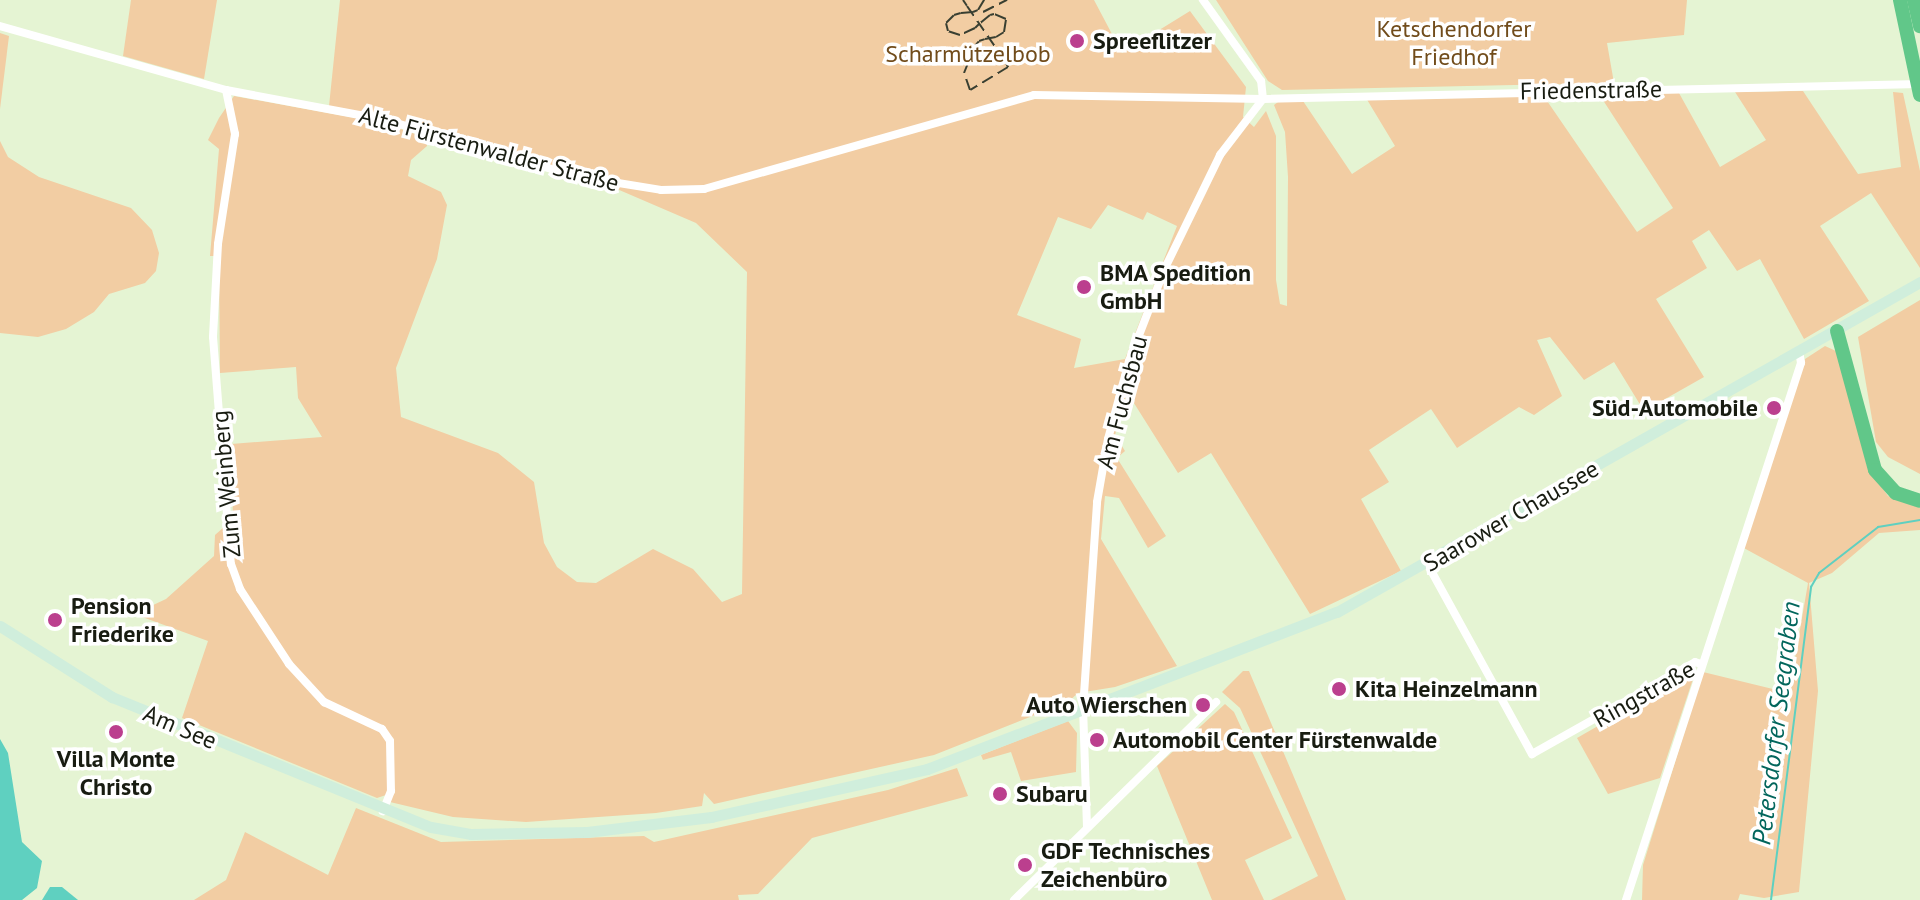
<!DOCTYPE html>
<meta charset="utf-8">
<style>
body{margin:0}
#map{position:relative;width:1920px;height:900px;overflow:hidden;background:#e5f4d3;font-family:"PT Sans",sans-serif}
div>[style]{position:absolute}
.green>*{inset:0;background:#f2cda3}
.water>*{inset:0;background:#5fd0c0}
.stream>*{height:2px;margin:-1px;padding:0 1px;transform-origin:1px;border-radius:1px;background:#5fd0c0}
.street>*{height:8px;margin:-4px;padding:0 4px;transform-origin:4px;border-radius:4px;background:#fff}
.secondary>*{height:11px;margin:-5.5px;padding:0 5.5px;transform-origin:5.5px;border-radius:5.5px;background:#d0eedc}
.highway>*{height:14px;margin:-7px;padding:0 7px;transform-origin:7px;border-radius:7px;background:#61c789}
.rail>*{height:2px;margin-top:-1px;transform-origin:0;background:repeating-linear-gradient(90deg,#393f31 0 12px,transparent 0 18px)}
.dots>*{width:22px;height:22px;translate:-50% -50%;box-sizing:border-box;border:4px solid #fff;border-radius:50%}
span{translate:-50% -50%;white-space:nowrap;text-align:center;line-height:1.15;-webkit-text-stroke:7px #fff;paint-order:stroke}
.park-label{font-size:24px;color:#714c1b}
.poi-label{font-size:24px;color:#181c11;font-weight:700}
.left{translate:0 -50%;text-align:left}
.right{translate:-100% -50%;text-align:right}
.street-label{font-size:24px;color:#181c11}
.water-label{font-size:26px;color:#02665c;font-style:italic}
</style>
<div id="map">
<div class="green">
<i style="clip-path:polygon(131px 0,217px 0,204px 79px,123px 56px)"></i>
<i style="clip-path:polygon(evenodd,340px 0,1094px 0,1122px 53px,1190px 11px,1246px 87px,1243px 117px,1254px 127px,1266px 111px,1276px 136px,1276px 280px,1280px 304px,1287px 306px,1288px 177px,1285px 132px,1274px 105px,1278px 102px,1303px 101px,1352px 174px,1395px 146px,1366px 98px,1543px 95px,1637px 232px,1673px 208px,1599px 94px,1679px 93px,1720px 167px,1766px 140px,1735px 92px,1803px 91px,1858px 174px,1901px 167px,1893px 92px,1903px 93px,1920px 171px,1920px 268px,1871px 193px,1820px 226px,1869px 301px,1804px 339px,1760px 259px,1737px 271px,1709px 230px,1692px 241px,1707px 268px,1656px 299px,1704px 377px,1644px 411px,1614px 362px,1584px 380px,1550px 337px,1537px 340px,1562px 396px,1534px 415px,1519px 407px,1457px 448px,1431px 409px,1369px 450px,1389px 482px,1361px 499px,1401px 571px,1310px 614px,1211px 453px,1178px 473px,1127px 392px,1115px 435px,1125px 451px,1117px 458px,1166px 536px,1148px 548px,1119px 498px,1105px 496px,1101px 539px,1177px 666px,1115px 687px,1078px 693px,1068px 702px,934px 755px,714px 804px,704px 793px,702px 806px,656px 813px,526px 822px,453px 817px,390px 802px,389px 794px,377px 798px,182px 718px,208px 641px,134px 614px,166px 599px,214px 556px,215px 535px,233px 519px,231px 444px,322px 437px,298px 398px,296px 367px,220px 373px,219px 256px,210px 256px,219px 149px,208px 140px,219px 118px,234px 96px,383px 123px,427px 138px,427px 146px,411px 160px,408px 176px,441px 192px,447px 205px,437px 259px,396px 368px,401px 417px,498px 453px,534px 482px,544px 543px,557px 567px,577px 582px,596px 583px,653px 549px,693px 569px,722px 602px,742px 594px,747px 272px,696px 223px,596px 180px,329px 106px,340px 0,1108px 205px,1143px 220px,1147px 212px,1177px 226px,1125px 359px,1074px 368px,1081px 339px,1017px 315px,1058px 217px,1091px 229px,1108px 205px)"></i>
<i style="clip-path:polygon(1216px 0,1687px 0,1684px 35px,1607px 43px,1614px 83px,1282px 90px,1268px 81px)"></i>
<i style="clip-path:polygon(0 33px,9px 36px,0 109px)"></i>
<i style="clip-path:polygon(0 141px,8px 157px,39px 177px,131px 208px,152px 230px,159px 253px,156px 271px,145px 283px,109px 294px,94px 312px,66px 329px,38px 337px,0 333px)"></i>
<i style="clip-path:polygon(1920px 300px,1920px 474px,1888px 457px,1876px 442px,1858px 337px)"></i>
<i style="clip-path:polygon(1825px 346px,1836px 351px,1844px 365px,1867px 466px,1888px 496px,1920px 508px,1920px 530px,1879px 533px,1832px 573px,1809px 583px,1818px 691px,1799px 892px,1764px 898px,1740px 894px,1738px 900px,1642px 900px,1643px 865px,1703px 672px,1789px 693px,1808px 583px,1742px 547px,1805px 359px)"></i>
<i style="clip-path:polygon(1243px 671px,1249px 671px,1346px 900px,1271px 900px,1318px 876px,1240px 708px,1222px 692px)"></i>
<i style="clip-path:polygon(1685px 676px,1693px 679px,1660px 778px,1608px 794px,1577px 738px)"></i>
<i style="clip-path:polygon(1225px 704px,1234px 712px,1292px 838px,1245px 860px,1264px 900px,1212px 900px,1157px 766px)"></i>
<i style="clip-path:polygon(1068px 721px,1077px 733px,1076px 772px,1021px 781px,1011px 752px,983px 760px,981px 755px)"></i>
<i style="clip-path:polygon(957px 768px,968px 796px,812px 838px,758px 894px,738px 895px,739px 900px,194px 900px,226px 880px,245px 832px,328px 875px,356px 808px,441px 842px,644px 836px,654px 842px,888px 790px)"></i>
</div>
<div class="water">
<i style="clip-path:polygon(0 739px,8px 753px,22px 842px,42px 861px,37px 888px,22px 900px,0 900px)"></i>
<i style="clip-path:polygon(50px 887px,62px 887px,78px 900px,42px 900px)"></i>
</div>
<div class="stream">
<i style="left:1771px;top:900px;width:316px;rotate:-82.7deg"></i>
<i style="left:1811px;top:587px;width:16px;rotate:-60deg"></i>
<i style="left:1819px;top:573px;width:75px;rotate:-37.9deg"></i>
<i style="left:1878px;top:527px;width:43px;rotate:-9.5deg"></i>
</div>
<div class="street">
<i style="left:0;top:26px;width:235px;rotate:15.8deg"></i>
<i style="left:226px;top:90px;width:163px;rotate:10.6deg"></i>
<i style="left:386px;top:120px;width:197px;rotate:16.5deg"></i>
<i style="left:575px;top:176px;width:87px;rotate:9.2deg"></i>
<i style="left:661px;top:190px;width:43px;rotate:-1.3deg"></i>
<i style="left:704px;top:189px;width:343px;rotate:-15.9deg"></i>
<i style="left:1034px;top:95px;width:229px;rotate:1deg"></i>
<i style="left:1263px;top:99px;width:657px;rotate:-1.31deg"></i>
<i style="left:226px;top:90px;width:45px;rotate:78.4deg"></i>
<i style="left:235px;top:134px;width:111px;rotate:98.8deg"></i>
<i style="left:218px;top:244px;width:93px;rotate:93.1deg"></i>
<i style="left:213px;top:337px;width:228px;rotate:85.5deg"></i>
<i style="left:231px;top:564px;width:27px;rotate:70deg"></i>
<i style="left:240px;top:589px;width:90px;rotate:56.8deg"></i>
<i style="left:289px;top:664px;width:52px;rotate:47.4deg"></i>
<i style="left:324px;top:702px;width:64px;rotate:25deg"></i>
<i style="left:382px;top:729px;width:14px;rotate:56deg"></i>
<i style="left:390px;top:741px;width:50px;rotate:88.9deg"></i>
<i style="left:391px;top:791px;width:22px;rotate:112deg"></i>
<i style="left:1428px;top:565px;width:216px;rotate:61.2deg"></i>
<i style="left:1532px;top:754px;width:187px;rotate:-29.4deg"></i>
<i style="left:1695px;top:662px;width:6px;rotate:18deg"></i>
<i style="left:1087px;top:827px;width:118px;rotate:-91.9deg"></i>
<i style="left:1083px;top:709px;width:207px;rotate:-86.1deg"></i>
<i style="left:1097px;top:502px;width:64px;rotate:-80.1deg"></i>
<i style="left:1108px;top:439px;width:81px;rotate:-74.9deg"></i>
<i style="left:1129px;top:361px;width:100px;rotate:-68.8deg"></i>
<i style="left:1165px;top:268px;width:126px;rotate:-64deg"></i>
<i style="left:1220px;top:155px;width:71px;rotate:-52.5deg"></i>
<i style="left:1263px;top:99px;width:18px;rotate:-96deg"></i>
<i style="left:1261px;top:81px;width:100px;rotate:-125.6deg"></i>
<i style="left:1014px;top:900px;width:283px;rotate:-44.4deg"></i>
<i style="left:1626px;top:900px;width:565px;rotate:-71.95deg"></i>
<i style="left:1801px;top:363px;width:12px;rotate:-99deg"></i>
</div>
<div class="secondary">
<i style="left:0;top:626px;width:133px;rotate:32.4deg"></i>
<i style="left:112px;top:697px;width:344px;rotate:22.2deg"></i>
<i style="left:431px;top:827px;width:41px;rotate:9.9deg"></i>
<i style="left:471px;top:834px;width:116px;rotate:-1deg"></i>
<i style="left:587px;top:832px;width:125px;rotate:-6.9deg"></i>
<i style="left:711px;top:817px;width:221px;rotate:-12.5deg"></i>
<i style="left:927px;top:769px;width:439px;rotate:-21deg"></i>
<i style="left:1337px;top:612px;width:670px;rotate:-29.51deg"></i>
</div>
<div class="highway">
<i style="left:1900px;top:0;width:97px;rotate:78.1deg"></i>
<i style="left:1914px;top:0;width:27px;rotate:77deg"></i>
<i style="left:1837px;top:331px;width:144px;rotate:74.7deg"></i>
<i style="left:1875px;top:470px;width:31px;rotate:48deg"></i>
<i style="left:1896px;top:493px;width:25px;rotate:18deg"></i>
</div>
<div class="rail">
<i style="left:963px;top:0;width:7px;rotate:56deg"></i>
<i style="left:967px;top:6px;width:67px;rotate:55.4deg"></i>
<i style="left:1005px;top:61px;width:7px;rotate:63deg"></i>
<i style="left:1008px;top:67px;width:44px;rotate:148.8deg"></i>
<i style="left:970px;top:90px;width:18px;rotate:-109deg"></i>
<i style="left:964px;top:73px;width:29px;rotate:-68deg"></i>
<i style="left:975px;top:46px;width:6px;rotate:-51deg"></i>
<i style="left:979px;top:41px;width:6px;rotate:-18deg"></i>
<i style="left:985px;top:39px;width:11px;rotate:-10deg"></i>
<i style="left:996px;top:37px;width:9px;rotate:-32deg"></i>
<i style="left:1004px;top:32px;width:13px;rotate:-81deg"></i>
<i style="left:1006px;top:19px;width:13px;rotate:-157deg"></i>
<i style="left:994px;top:14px;width:4px;rotate:166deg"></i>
<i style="left:990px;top:15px;width:13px;rotate:141deg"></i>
<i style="left:980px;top:23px;width:7px;rotate:135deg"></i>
<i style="left:975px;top:28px;width:17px;rotate:155deg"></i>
<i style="left:960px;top:35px;width:13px;rotate:-162deg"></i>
<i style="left:948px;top:31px;width:8px;rotate:-104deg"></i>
<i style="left:946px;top:23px;width:11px;rotate:-45deg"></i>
<i style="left:954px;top:15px;width:7px;rotate:-16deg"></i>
<i style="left:961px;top:13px;width:12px;rotate:-5deg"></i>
<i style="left:973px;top:12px;width:5px;rotate:-22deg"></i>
<i style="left:978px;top:10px;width:12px;rotate:-59deg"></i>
<i style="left:983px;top:12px;width:27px;rotate:-27deg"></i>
</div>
<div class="dots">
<i style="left:1077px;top:41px;background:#bb3f8e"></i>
<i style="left:1084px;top:287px;background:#bb3f8e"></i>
<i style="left:1774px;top:408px;background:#bb3f8e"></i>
<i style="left:55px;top:620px;background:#bb3f8e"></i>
<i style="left:1339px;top:689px;background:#bb3f8e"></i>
<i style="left:1203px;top:705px;background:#bb3f8e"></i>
<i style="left:116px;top:732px;background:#bb3f8e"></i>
<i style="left:1097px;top:740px;background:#bb3f8e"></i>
<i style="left:1000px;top:794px;background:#bb3f8e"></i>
<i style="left:1025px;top:865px;background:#bb3f8e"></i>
</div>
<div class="park-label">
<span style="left:1454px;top:43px">Ketschendorfer<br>Friedhof</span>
<span style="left:968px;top:54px">Scharmützelbob</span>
</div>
<div class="poi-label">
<span class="left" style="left:1093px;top:41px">Spreeflitzer</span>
<span class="left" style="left:1100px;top:287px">BMA Spedition<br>GmbH</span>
<span class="right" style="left:1758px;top:408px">Süd-Automobile</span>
<span class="left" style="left:71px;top:620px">Pension<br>Friederike</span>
<span class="left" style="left:1355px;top:689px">Kita Heinzelmann</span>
<span class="right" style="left:1187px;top:705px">Auto Wierschen</span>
<span class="left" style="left:1113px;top:740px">Automobil Center Fürstenwalde</span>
<span style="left:116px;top:773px">Villa Monte<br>Christo</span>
<span class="left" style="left:1016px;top:794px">Subaru</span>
<span class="left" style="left:1041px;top:865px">GDF Technisches<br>Zeichenbüro</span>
</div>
<div class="street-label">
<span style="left:1591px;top:90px;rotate:-1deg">Friedenstraße</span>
<span style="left:489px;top:149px;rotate:15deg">Alte Fürstenwalder Straße</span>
<span style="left:1122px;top:402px;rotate:-75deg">Am Fuchsbau</span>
<span style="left:226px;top:484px;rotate:-95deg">Zum Weinberg</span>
<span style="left:1511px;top:516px;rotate:-30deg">Saarower Chaussee</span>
<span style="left:1644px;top:694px;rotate:-29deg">Ringstraße</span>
<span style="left:180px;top:727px;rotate:23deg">Am See</span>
</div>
<div class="water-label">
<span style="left:1776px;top:723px;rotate:-83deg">Petersdorfer Seegraben</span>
</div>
</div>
